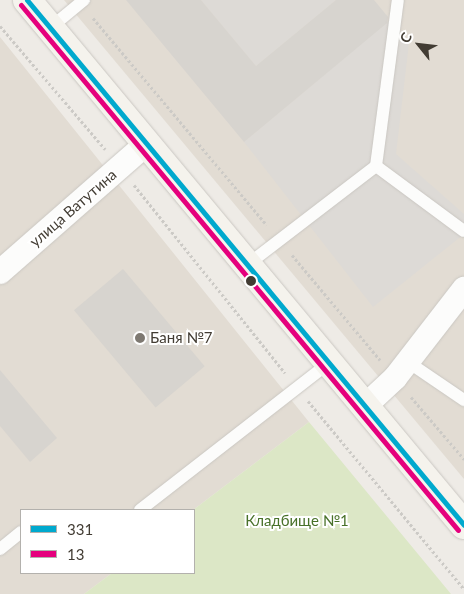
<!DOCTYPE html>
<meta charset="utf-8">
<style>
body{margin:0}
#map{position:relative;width:464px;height:594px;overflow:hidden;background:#eeebe6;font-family:Lato,sans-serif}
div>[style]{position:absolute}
.residential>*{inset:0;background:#e2dcd3}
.green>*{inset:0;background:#dce7c6}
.parking>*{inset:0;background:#dddad6}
.building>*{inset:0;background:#d7d4cf;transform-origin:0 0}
.path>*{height:3px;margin-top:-1.5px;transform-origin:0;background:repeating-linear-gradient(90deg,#cccac6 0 2.5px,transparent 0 5px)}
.roads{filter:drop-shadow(0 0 1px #cac7c2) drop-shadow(0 0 1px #cac7c2)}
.service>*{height:12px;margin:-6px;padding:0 6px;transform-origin:6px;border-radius:6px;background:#fcfcfb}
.minor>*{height:24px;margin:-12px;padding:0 12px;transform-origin:12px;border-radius:12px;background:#fcfcfb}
.secondary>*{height:28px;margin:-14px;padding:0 14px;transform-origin:14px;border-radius:14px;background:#f5f3ed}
.bus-1>*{height:5px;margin:-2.5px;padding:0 2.5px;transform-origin:2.5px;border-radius:2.5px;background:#00a9ce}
.bus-2>*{height:5px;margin:-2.5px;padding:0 2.5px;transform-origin:2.5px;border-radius:2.5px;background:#e5007d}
.dots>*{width:14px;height:14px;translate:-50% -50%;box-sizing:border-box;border:2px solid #fff;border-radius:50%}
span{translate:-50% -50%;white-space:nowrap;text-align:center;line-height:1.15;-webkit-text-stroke:4px #fff;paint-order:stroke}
.street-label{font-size:15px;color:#423c33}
.poi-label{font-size:15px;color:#423c33}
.left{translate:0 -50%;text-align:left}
.park-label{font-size:15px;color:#487129}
.legend{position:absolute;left:20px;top:509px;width:175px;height:65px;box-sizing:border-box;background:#fff;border:1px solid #b3b1ad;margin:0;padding:6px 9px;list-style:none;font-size:15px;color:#423c33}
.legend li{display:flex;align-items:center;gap:10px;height:25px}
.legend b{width:25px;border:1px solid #b3b1ad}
.north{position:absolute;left:394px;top:20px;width:50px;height:50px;-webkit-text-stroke:4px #fff;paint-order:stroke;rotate:299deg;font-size:14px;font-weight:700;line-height:20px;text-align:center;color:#423c33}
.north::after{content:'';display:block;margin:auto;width:18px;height:22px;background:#423c33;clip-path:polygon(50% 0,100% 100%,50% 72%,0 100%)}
</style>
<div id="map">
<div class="residential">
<i style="clip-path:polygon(64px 0,464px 0,464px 479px)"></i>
<i style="clip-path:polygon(0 37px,309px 422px,193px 510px,21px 510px,21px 573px,112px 573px,84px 594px,0 594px)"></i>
</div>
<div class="green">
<i style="clip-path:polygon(309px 422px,451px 594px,84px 594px,112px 573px,194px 573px,193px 510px)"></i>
</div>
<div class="parking">
<i style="clip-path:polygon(201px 0,336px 0,256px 66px)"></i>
<i style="clip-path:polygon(390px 20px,409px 43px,396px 154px,464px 214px,464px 234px,373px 307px,244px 142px)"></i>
</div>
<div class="building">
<i style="clip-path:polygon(126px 0,201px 0,256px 66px,336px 0,374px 0,388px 17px,387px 23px,244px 142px)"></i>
<i style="left:123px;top:269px;width:127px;height:64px;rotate:50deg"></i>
<i style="clip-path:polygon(0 370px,57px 438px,30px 462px,0 426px)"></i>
</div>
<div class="path">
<i style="left:93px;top:18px;width:270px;rotate:50deg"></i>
<i style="left:0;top:26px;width:162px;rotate:49.5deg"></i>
<i style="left:134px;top:185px;width:241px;rotate:51.2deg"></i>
<i style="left:292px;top:255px;width:137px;rotate:50deg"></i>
<i style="left:411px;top:397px;width:82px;rotate:49.5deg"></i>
<i style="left:308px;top:401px;width:244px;rotate:50.3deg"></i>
</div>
<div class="roads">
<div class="service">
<i style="left:50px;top:28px;width:44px;rotate:-39.5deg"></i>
<i style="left:376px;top:166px;width:109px;rotate:36.5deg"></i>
<i style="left:247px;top:265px;width:163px;rotate:-37.5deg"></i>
<i style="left:376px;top:166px;width:167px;rotate:-82.5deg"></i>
<i style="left:408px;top:362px;width:68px;rotate:34.2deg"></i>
<i style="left:140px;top:510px;width:239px;rotate:-37.9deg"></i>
<i style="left:0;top:549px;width:27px;rotate:-39deg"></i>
</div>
<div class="minor">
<i style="left:0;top:272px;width:194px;rotate:-41.2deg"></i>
<i style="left:365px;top:406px;width:41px;rotate:-43deg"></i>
<i style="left:395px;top:378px;width:113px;rotate:-52.2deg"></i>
</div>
<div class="secondary">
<i style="left:27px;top:0;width:683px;rotate:50.23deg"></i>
</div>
</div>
<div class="bus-1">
<i style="left:27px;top:0;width:683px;rotate:50.23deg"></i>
</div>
<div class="bus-2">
<i style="left:21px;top:5px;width:683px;rotate:50.23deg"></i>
</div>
<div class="dots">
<i style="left:251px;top:281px;background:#423c33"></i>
<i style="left:140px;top:338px;background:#7e7972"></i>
</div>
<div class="street-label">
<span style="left:73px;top:208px;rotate:-41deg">улица Ватутина</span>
</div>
<div class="poi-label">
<span class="left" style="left:150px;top:338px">Баня №7</span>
</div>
<div class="park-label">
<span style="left:297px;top:521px">Кладбище №1</span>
</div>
<ul class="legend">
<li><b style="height:6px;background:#00a9ce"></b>331</li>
<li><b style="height:6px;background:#e5007d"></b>13</li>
</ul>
<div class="north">С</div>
</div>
